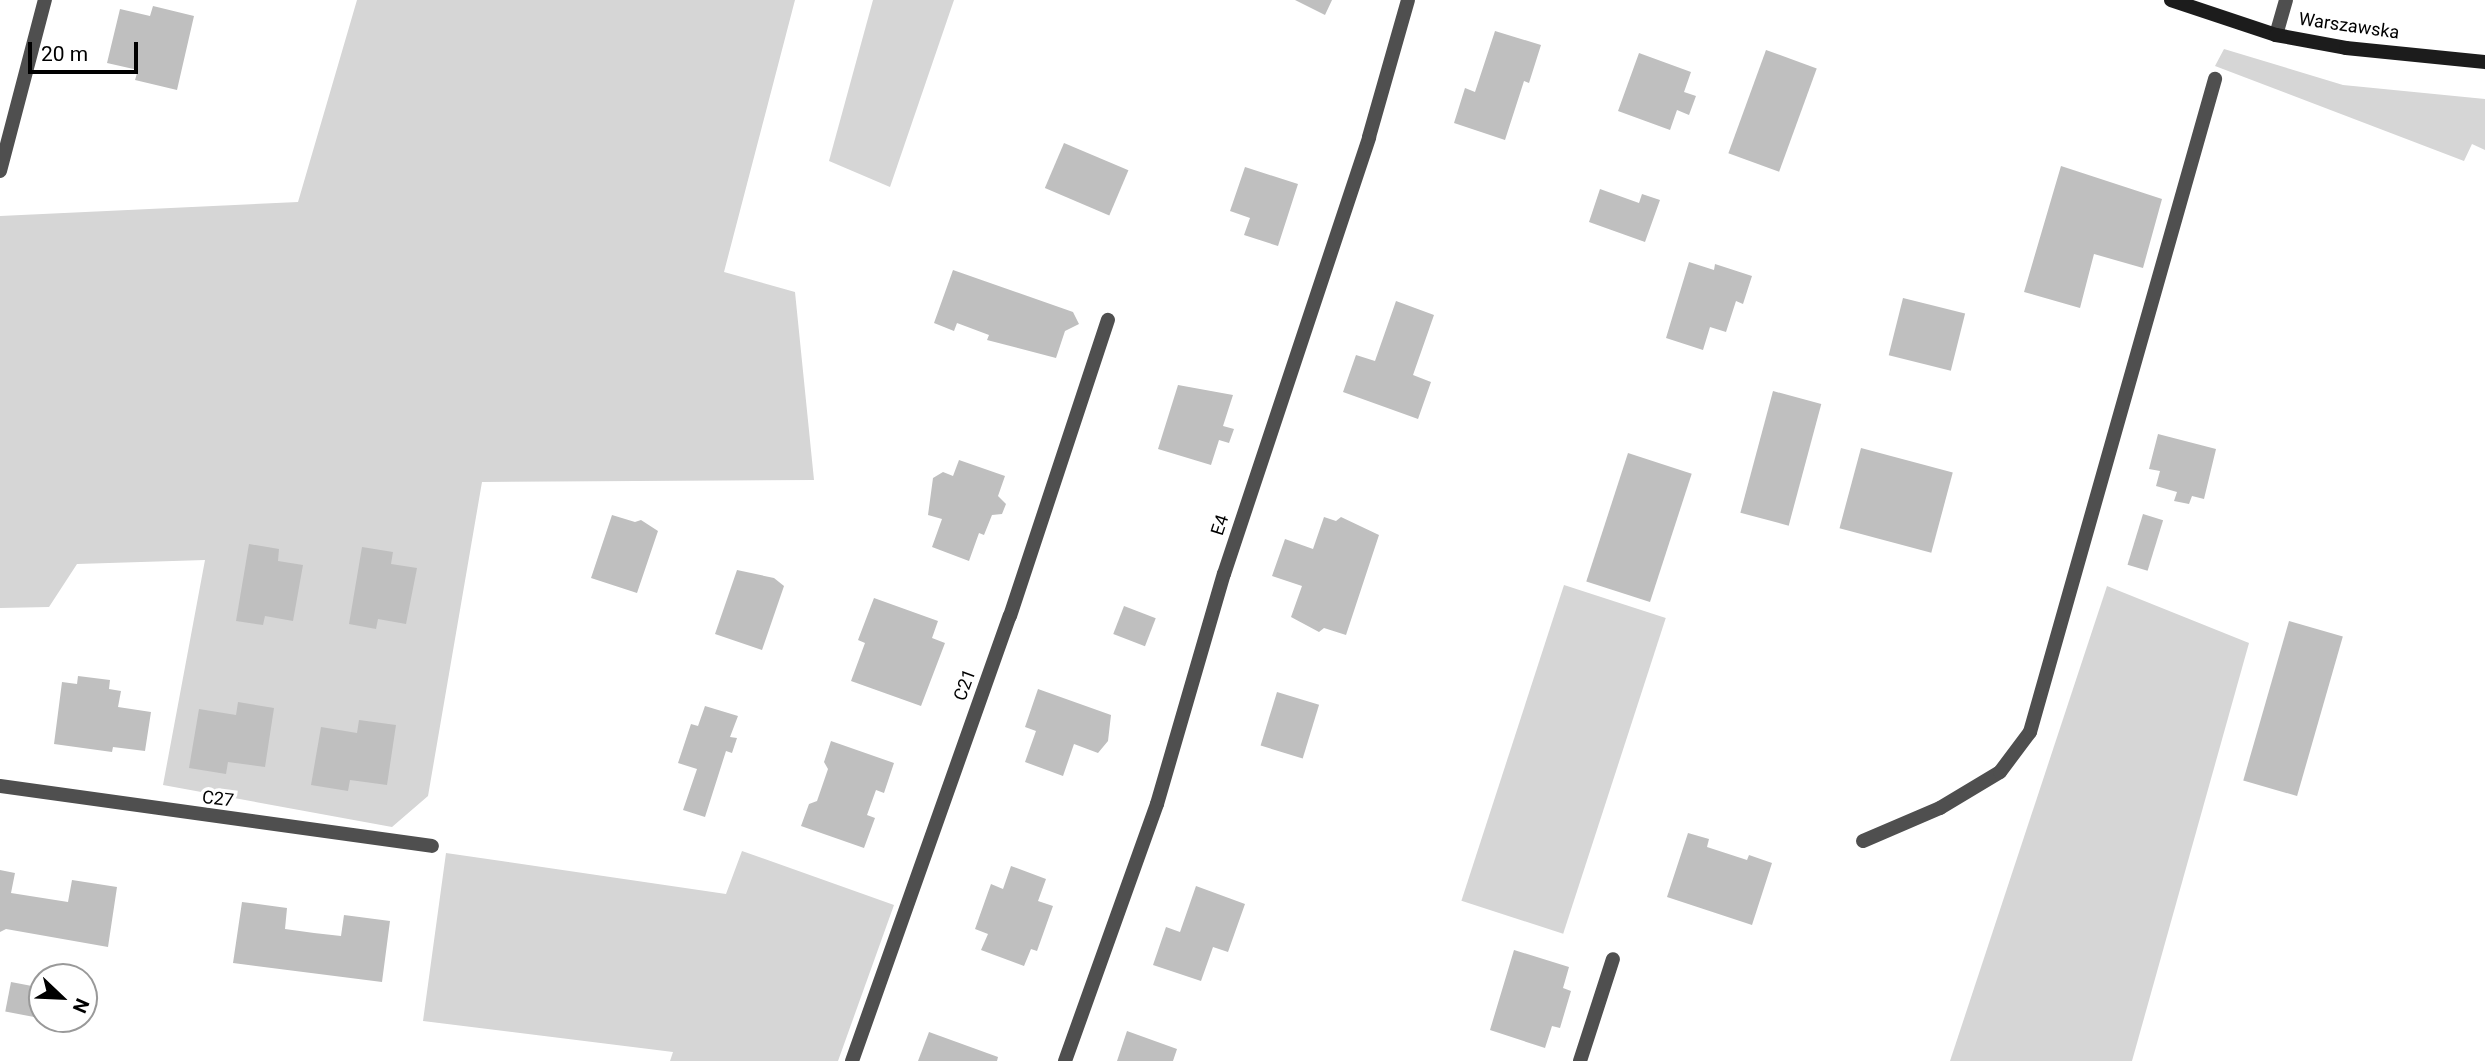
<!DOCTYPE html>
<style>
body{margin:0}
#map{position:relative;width:2485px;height:1061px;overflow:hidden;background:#fff;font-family:Roboto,sans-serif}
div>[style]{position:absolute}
.green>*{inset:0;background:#d6d6d6;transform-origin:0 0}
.building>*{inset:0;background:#bfbfbf;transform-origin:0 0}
.lane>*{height:14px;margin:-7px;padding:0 7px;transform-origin:7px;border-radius:7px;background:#4f4f4f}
.street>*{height:14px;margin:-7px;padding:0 7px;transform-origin:7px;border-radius:7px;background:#4f4f4f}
.secondary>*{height:14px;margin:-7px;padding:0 7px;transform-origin:7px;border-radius:7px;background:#1c1c1c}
span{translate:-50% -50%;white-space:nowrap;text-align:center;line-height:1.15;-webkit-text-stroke:7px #fff;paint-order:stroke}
.street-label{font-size:18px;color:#000}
.north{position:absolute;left:28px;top:963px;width:70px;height:70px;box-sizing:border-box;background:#fff;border:2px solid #999;border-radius:50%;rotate:113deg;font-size:19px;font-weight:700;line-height:28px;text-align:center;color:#000}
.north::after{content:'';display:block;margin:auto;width:24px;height:32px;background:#000;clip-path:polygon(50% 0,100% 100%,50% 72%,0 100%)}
.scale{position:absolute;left:28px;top:42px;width:110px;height:32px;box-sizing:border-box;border:4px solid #000;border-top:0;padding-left:9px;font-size:21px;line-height:24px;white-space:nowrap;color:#000;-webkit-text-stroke:5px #fff;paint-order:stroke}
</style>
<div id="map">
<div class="green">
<i style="clip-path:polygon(357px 0,795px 0,724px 272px,795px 292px,814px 480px,482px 482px,428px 796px,392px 827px,163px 785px,205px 560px,77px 564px,49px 607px,0 608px,0 216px,298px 202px)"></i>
<i style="clip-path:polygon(873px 0,954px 0,890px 187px,829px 161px)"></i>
<i style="clip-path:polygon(2224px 49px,2343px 85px,2485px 99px,2485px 150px,2472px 144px,2464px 161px,2215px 66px)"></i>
<i style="left:1564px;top:585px;width:107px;height:332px;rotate:18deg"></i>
<i style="clip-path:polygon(2107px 586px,2249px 643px,2132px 1061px,1950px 1061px)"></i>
<i style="clip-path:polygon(742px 851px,894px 905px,838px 1061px,670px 1061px,673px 1052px,423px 1021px,446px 853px,726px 894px)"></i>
</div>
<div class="building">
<i style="clip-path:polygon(1295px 0,1332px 0,1325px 15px)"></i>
<i style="clip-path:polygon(153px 6px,194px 16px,177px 90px,135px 80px,138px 70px,107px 63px,120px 9px,150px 16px)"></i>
<i style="clip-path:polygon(1495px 31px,1541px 45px,1529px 83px,1524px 81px,1505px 140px,1454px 123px,1465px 88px,1475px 92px)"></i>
<i style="left:1766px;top:50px;width:54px;height:110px;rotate:20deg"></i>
<i style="clip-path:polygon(1639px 53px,1691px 72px,1684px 92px,1696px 96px,1689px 115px,1677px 110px,1670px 130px,1618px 111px)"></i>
<i style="left:1064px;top:143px;width:70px;height:49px;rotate:23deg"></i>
<i style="clip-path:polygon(2061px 166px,2162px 199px,2143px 268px,2094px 254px,2080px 308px,2024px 292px)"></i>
<i style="clip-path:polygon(1245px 167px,1298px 184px,1278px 246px,1244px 235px,1250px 218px,1230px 211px)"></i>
<i style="clip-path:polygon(1600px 189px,1639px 203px,1642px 194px,1660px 200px,1645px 242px,1589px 222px)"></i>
<i style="clip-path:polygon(1689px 262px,1714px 270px,1715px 264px,1752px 276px,1743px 304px,1736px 301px,1726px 332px,1710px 327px,1703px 350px,1666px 338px)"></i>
<i style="clip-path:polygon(953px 270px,1073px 312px,1079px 324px,1065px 331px,1056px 358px,987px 340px,989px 335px,957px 323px,954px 331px,934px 323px)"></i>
<i style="left:1903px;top:298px;width:64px;height:59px;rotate:14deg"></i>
<i style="clip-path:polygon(1396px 301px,1434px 315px,1413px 375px,1431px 382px,1418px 419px,1343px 392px,1356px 355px,1375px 361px)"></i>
<i style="clip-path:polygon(1178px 385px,1233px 395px,1223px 426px,1234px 429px,1229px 443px,1219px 440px,1211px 465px,1158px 449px)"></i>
<i style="left:1773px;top:391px;width:50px;height:126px;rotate:15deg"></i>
<i style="clip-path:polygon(2158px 434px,2216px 449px,2204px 499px,2192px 496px,2189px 504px,2174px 501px,2177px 492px,2156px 486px,2160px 471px,2149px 469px)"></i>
<i style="left:1861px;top:448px;width:95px;height:83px;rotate:15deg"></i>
<i style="left:1628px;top:453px;width:67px;height:135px;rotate:18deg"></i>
<i style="clip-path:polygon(959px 460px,1005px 476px,998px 496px,1006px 504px,1002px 514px,992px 515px,984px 535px,979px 533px,969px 561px,932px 547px,942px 519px,928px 515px,933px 478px,943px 472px,953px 476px)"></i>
<i style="left:2143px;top:514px;width:21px;height:53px;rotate:17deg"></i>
<i style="clip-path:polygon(612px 515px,635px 522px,641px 520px,658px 531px,637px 593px,591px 578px)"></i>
<i style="clip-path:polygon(1324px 517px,1336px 521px,1341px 517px,1379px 535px,1346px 635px,1324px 628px,1319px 632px,1291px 617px,1302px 586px,1272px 576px,1285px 539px,1313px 549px)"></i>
<i style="clip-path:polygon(249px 544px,279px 549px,278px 561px,303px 565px,293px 621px,265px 616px,263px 625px,236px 621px)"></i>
<i style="clip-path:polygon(362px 547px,393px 552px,391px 564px,417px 568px,406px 624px,378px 619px,376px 629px,349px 624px)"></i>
<i style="clip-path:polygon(737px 570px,774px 578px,784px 586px,762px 650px,715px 634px)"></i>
<i style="clip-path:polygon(874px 598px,938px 621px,932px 638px,945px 643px,921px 706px,851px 681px,865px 643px,858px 640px)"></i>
<i style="left:1124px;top:606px;width:34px;height:30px;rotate:21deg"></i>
<i style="left:2289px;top:621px;width:56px;height:166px;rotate:16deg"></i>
<i style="clip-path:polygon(78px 676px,110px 680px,109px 689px,121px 691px,118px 707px,151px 712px,145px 751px,113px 747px,112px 752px,54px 744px,62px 682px,77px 684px)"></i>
<i style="clip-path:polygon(1038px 689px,1111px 715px,1108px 741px,1098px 753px,1074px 744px,1063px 776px,1025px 762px,1036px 731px,1025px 727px)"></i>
<i style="left:1277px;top:692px;width:44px;height:56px;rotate:17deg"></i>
<i style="clip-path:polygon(238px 702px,274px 708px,265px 767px,228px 762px,226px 774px,189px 768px,199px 709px,236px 715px)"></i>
<i style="clip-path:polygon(705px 706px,738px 716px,730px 737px,737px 738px,732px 753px,726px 751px,705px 817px,683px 810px,697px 769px,678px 763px,691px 724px,698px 726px)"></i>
<i style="clip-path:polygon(359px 720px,396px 725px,387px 785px,350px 780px,348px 791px,311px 785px,321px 727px,357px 733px)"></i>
<i style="clip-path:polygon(831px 741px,894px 763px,884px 793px,876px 790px,867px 815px,875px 818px,864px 848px,801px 826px,809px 804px,817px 801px,828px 769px,824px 762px)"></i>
<i style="clip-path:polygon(1688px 833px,1709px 839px,1707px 847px,1747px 860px,1749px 855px,1772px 863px,1752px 925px,1667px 897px)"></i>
<i style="clip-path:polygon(1011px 866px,1046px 879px,1038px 901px,1053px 906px,1037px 951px,1031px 949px,1024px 966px,981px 950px,988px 934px,975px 929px,991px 884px,1003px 889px)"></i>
<i style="clip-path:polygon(0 870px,15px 873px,11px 893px,68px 902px,72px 880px,117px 887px,108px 947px,6px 929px,0 932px)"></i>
<i style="clip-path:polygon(1196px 886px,1245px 904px,1228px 952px,1213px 947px,1201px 981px,1153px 965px,1166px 927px,1180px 932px)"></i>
<i style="clip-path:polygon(242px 902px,287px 908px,285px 929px,314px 933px,341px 936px,344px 915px,390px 921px,382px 982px,233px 963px)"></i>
<i style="clip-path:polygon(1514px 950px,1569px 967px,1563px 988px,1571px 991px,1560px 1028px,1552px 1026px,1545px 1048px,1490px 1030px)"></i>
<i style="left:11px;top:982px;width:32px;height:30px;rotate:11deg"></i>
<i style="clip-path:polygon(1127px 1031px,1177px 1049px,1173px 1061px,1117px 1061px)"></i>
<i style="clip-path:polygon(929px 1032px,998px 1057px,997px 1061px,918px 1061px)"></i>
</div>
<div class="lane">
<i style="left:1863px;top:841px;width:84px;rotate:-23.2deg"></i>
<i style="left:1940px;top:808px;width:70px;rotate:-31deg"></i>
<i style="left:2000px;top:772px;width:50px;rotate:-53.1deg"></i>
<i style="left:2030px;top:732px;width:679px;rotate:-74.18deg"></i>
<i style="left:1580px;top:1061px;width:107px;rotate:-72.1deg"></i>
</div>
<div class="street">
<i style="left:2276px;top:35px;width:36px;rotate:-74deg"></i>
<i style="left:0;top:171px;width:177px;rotate:-75.3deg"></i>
<i style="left:0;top:786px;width:436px;rotate:7.9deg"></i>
<i style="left:852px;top:1061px;width:472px;rotate:-70.5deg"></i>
<i style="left:1010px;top:616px;width:312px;rotate:-71.7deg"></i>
<i style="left:1065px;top:1061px;width:273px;rotate:-70.3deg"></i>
<i style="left:1157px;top:804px;width:240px;rotate:-73.8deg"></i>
<i style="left:1224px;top:574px;width:460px;rotate:-71.6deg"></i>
<i style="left:1369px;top:137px;width:142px;rotate:-74.1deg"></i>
</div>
<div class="secondary">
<i style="left:2171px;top:0;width:111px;rotate:18.4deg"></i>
<i style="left:2276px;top:35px;width:71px;rotate:10.5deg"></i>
<i style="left:2346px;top:48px;width:140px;rotate:5.8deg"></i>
</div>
<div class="street-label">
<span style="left:2349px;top:26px;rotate:8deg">Warszawska</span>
<span style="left:1220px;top:525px;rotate:-72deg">E4</span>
<span style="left:965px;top:685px;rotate:-70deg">C21</span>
<span style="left:218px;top:799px;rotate:7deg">C27</span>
</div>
<div class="north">N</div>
<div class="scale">20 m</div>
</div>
